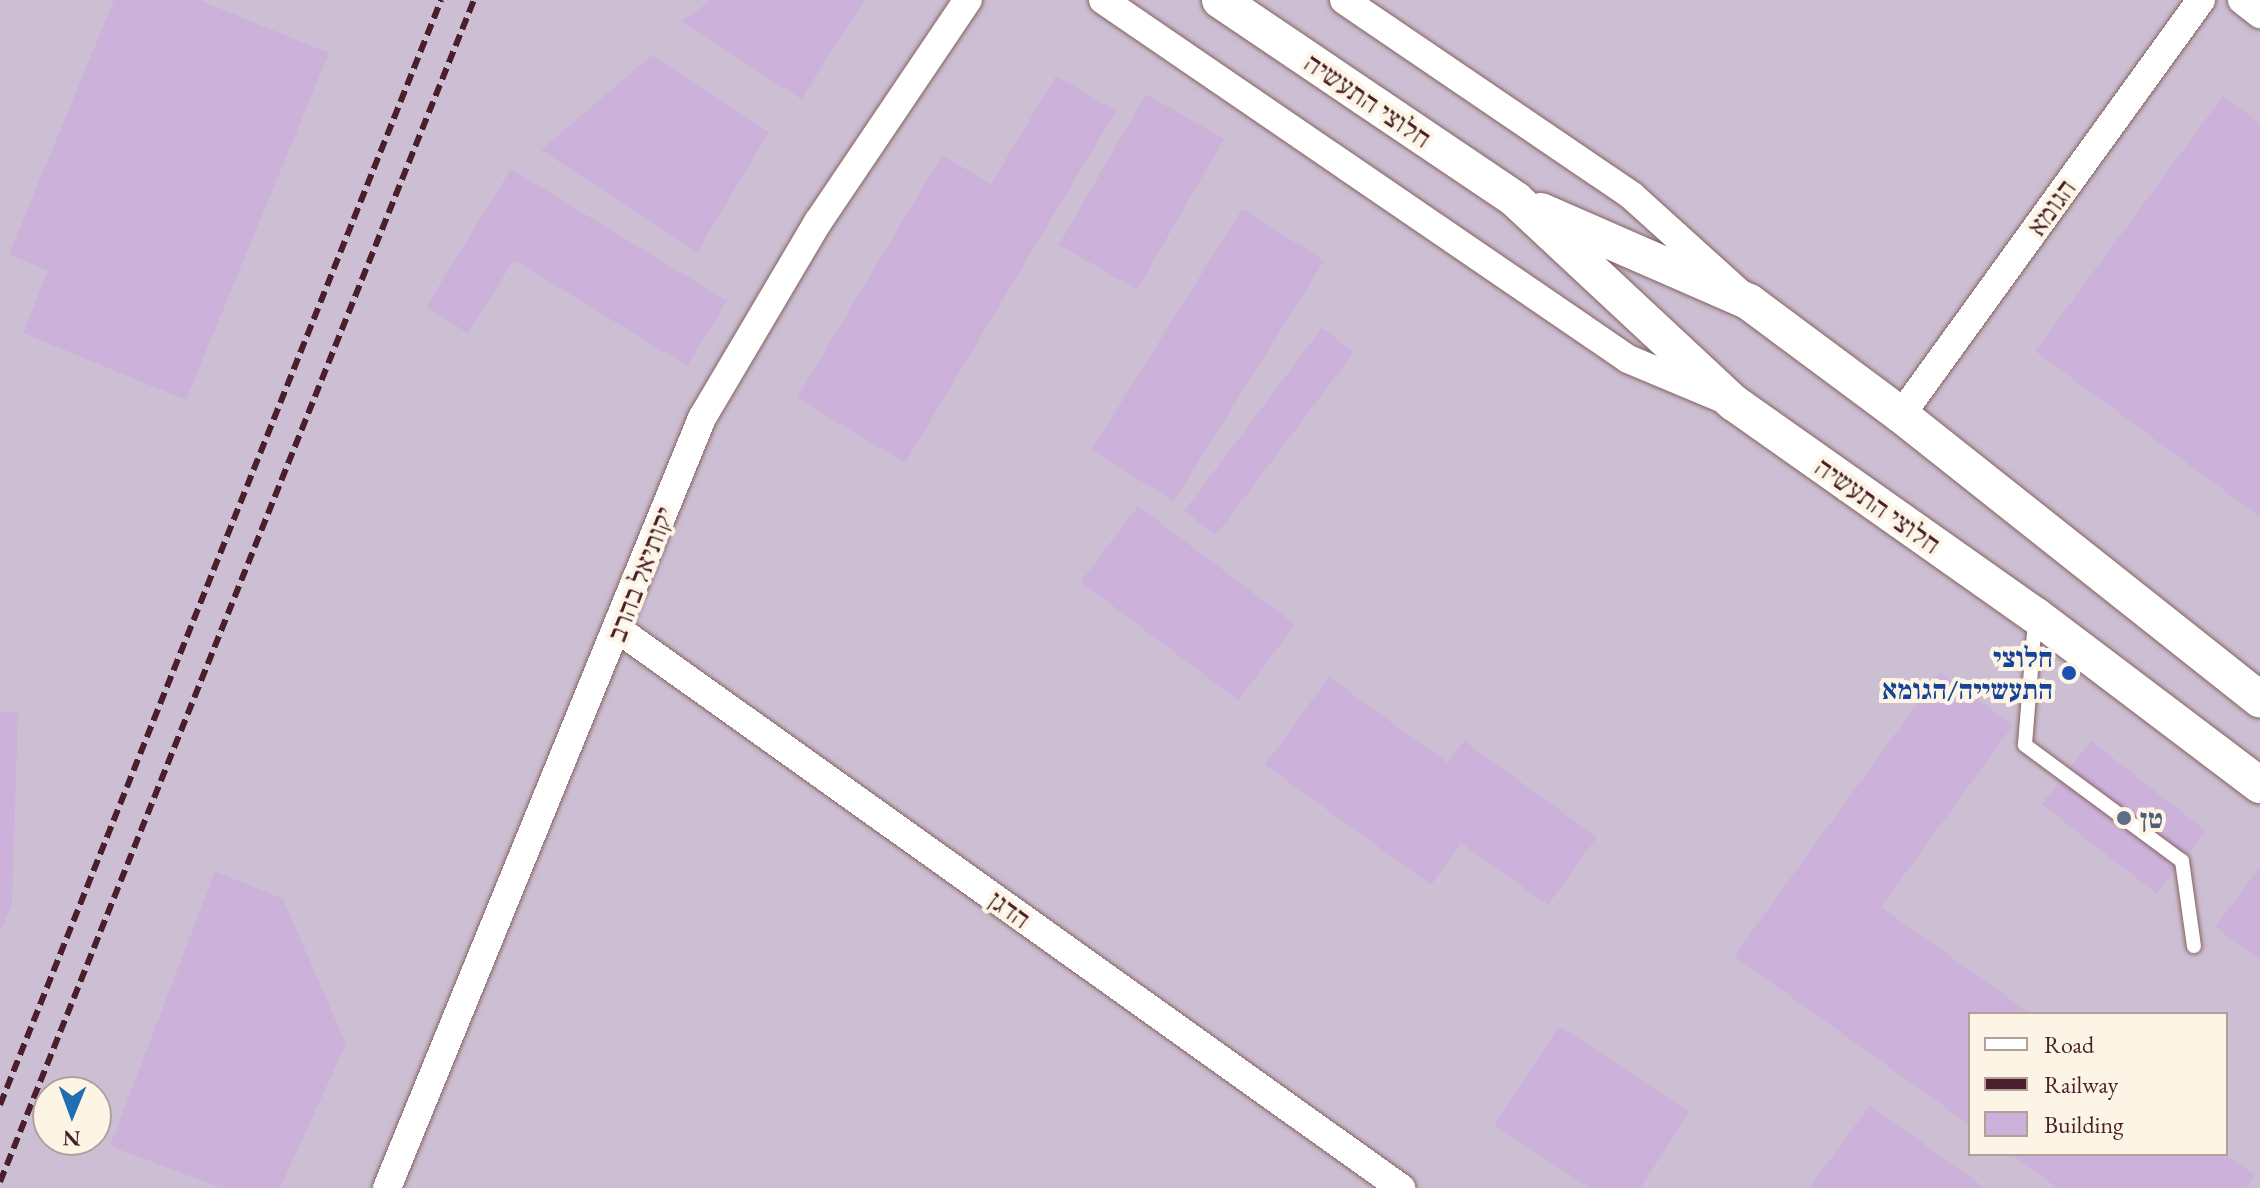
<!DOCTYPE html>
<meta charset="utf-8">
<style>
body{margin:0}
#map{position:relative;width:2260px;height:1188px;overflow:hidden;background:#eeddba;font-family:"EB Garamond","Frank Ruhl Libre",serif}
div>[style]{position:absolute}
.industrial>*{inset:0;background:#ccbed3}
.building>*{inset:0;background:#ccb2db;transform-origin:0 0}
.roads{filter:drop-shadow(0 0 2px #83625d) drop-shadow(0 0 2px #83625d)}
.service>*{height:14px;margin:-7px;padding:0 7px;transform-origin:7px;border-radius:7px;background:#fff}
.minor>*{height:28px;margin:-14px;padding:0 14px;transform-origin:14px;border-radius:14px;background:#fff}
.tertiary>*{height:36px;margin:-18px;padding:0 18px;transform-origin:18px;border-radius:18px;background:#fff}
.rail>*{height:6px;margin-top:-3px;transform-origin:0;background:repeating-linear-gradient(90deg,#4a1f2b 0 12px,transparent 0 18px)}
.dots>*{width:22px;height:22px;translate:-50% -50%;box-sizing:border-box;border:4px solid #fcf5e5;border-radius:50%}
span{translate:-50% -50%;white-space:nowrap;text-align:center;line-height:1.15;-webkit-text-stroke:8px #fcf5e5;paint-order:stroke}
.street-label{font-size:28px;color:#4a1f2b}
.transit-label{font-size:28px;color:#164399;font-weight:700}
.right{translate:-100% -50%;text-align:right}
.service-label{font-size:28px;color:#4e5e75;font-weight:700}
.left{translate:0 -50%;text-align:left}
.legend{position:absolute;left:1968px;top:1012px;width:260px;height:144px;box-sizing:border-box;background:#fcf5e5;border:2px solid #b59f9b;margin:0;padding:10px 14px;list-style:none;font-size:24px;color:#4a1f2b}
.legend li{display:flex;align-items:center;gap:16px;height:40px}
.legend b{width:40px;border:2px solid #b59f9b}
.north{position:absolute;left:32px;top:1076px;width:80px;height:80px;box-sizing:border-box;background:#fcf5e5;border:2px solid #b59f9b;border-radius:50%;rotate:181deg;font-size:22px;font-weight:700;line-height:32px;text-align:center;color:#4a1f2b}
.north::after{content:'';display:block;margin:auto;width:28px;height:36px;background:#1f6fb2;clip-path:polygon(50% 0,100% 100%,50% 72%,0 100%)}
</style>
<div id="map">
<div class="industrial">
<i style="clip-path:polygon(evenodd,0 0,2260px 0,2260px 1188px,0 1188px,0 0,1970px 1014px,2226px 1014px,2226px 1154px,1970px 1154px,1970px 1014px,0 0,48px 1092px,96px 1092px,96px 1140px,48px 1140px,48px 1092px)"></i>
</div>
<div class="building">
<i style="clip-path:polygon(114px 0,199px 0,329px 53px,186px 400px,23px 333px,48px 271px,9px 254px)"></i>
<i style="clip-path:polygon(712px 0,865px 0,801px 99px,681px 21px)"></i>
<i style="clip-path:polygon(652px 55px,769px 132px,697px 252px,541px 150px)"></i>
<i style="clip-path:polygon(1056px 76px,1116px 111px,905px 463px,797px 398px,942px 155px,991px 184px)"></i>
<i style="left:1146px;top:94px;width:90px;height:174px;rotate:30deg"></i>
<i style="clip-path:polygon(2223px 96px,2260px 123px,2260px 517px,2035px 351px)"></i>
<i style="clip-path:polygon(511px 169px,727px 301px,687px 366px,514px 260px,468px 333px,426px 307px)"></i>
<i style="left:1242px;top:209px;width:97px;height:284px;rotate:32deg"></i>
<i style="left:1322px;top:328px;width:40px;height:229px;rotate:37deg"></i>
<i style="left:1138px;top:506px;width:197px;height:95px;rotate:37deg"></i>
<i style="clip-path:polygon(1940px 672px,2013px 725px,1881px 907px,2031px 1014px,1970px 1014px,1970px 1125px,1734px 956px)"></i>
<i style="clip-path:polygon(1329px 677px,1448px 763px,1464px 741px,1597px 837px,1548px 905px,1461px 843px,1431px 885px,1265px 765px)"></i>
<i style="clip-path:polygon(0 712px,18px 712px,12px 905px,0 932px)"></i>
<i style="left:2091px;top:741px;width:146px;height:80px;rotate:38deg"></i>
<i style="clip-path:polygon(2260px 867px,2260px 960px,2215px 927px)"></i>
<i style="clip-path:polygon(215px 871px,283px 899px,346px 1044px,280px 1188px,221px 1188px,110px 1146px)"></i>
<i style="clip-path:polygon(1559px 1026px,1690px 1112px,1640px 1188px,1590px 1188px,1494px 1125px)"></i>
<i style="clip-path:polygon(1870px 1105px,1985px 1188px,1809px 1188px)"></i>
<i style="clip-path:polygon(2010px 1154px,2225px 1154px,2255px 1175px,2246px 1188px,2057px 1188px)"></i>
</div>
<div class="roads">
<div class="service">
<i style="left:2035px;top:620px;width:125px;rotate:94.6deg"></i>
<i style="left:2025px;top:745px;width:195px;rotate:36.5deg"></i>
<i style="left:2182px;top:861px;width:86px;rotate:82deg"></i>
</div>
<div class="minor">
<i style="left:1103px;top:0;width:636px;rotate:34.36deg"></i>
<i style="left:1628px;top:359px;width:103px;rotate:22.8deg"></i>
<i style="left:1344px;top:0;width:348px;rotate:34.2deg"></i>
<i style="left:1632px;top:196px;width:142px;rotate:42.1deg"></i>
<i style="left:2242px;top:0;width:23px;rotate:38deg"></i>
<i style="left:1901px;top:415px;width:512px;rotate:-54.14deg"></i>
<i style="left:619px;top:630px;width:961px;rotate:35.51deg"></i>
<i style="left:387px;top:1188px;width:832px;rotate:-67.75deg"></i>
<i style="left:702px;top:418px;width:228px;rotate:-59.4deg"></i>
<i style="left:818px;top:222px;width:268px;rotate:-56deg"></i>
</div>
<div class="tertiary">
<i style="left:1220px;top:0;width:357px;rotate:34deg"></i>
<i style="left:1516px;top:200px;width:298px;rotate:43deg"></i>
<i style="left:1734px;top:403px;width:368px;rotate:35.2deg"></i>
<i style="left:2035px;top:615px;width:282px;rotate:37.1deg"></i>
<i style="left:1541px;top:211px;width:227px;rotate:23.6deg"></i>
<i style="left:1749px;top:302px;width:189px;rotate:36.6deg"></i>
<i style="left:1901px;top:415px;width:458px;rotate:38.4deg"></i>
</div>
</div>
<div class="rail">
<i style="left:0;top:1105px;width:1190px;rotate:-68.24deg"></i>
<i style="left:0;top:1182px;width:1273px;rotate:-68.15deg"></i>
</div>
<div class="dots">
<i style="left:2069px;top:673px;background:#1a4fb4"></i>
<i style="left:2124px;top:818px;background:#5c6f8a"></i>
</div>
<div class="street-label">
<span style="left:1368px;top:100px;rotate:34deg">חלוצי התעשיה</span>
<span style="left:2051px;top:207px;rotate:-54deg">הגומא</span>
<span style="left:1878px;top:505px;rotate:35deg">חלוצי התעשיה</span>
<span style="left:640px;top:574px;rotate:-69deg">יקותיאל בהרב</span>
<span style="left:1010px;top:909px;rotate:36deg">הדגן</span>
</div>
<div class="transit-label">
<span class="right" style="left:2053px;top:673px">חלוצי<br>התעשייה/הגומא</span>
</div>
<div class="service-label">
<span class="left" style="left:2140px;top:818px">טן</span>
</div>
<ul class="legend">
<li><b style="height:10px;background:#fff"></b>Road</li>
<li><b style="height:10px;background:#4a1f2b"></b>Railway</li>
<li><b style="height:22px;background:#ccb2db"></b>Building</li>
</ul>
<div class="north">N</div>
</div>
